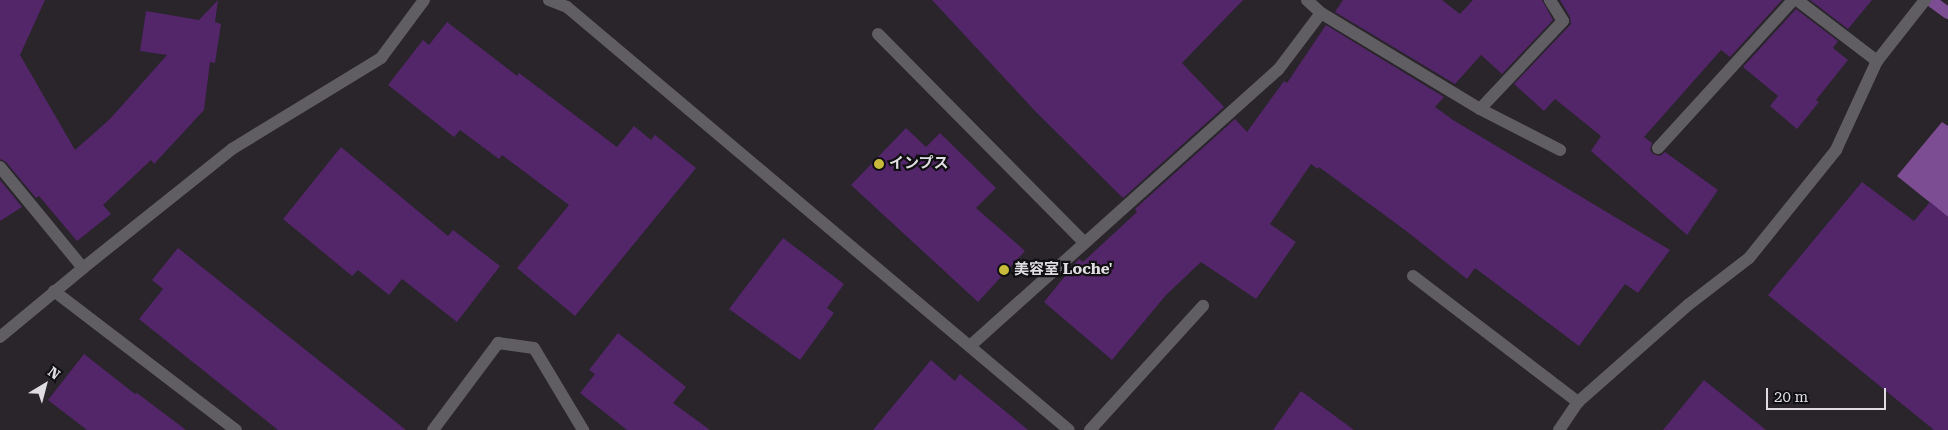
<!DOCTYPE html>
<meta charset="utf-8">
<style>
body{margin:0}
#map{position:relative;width:1948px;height:430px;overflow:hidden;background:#29252b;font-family:"Roboto Serif","Noto Sans JP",serif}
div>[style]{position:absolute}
.water>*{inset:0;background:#7d4d94}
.stream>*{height:12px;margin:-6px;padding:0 6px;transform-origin:6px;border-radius:6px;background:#7d4d94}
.building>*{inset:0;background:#532569}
.minor>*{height:12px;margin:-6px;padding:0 6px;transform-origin:6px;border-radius:6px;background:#605e62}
.dots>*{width:14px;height:14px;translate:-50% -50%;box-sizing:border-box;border:2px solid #100f12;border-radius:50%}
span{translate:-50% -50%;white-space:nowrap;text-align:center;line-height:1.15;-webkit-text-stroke:4.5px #100f12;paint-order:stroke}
.poi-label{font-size:15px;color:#dfdde1;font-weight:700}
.left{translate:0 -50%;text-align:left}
.north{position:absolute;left:20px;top:360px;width:50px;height:50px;-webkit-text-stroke:4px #100f12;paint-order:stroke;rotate:37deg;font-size:14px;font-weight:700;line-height:20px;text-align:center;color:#dfdde1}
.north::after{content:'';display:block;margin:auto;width:18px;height:22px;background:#dfdde1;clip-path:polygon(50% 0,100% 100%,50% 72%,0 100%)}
.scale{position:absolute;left:1766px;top:388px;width:120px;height:22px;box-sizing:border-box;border:2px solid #dfdde1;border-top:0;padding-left:6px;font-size:15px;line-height:18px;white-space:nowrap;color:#dfdde1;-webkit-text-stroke:4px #100f12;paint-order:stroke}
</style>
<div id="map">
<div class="water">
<i style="clip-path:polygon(1942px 122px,1948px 126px,1948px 217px,1897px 176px)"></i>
</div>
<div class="stream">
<i style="left:1930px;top:0;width:22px;rotate:36deg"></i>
</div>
<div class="building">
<i style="clip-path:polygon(0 0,45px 0,20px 55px,75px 150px,110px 119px,167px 55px,140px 51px,146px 11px,199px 20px,218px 0,215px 22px,221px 24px,215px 63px,210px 62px,204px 110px,154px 164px,151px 160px,103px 205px,111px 214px,77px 241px,39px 196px,36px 198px,6px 162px,0 159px)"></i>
<i style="clip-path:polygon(932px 0,1243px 0,1182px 63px,1224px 107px,1123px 198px,1036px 112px)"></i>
<i style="clip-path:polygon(1343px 0,1442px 0,1460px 14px,1473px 0,1542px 0,1553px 20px,1502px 74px,1481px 55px,1455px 84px,1335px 12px)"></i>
<i style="clip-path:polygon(1560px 0,1782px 0,1730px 57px,1721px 50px,1644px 137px,1652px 143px,1650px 150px,1653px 154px,1660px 156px,1665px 152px,1718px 190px,1687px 235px,1591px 151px,1601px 136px,1555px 99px,1544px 111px,1514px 84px,1571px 24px,1570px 17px)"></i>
<i style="clip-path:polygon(1810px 0,1872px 0,1848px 29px)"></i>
<i style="clip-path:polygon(1796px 9px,1838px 41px,1833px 48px,1848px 60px,1816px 100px,1819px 102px,1797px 129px,1770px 106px,1778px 96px,1743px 67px)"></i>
<i style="clip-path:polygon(447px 22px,517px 76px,519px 73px,617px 147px,634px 126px,651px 140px,655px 135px,696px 168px,575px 316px,517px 268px,569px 205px,502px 155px,499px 159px,460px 130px,454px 137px,388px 85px,423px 40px,429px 45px)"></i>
<i style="clip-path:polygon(1326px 25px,1444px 97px,1435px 107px,1453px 120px,1670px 250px,1638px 293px,1625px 284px,1579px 346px,1475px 268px,1467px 279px,1405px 230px,1319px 167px,1318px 169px,1311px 164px,1270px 224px,1296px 242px,1256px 299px,1201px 262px,1166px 295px,1112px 360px,1044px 302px,1079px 259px,1083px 262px,1137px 212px,1135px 209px,1235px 119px,1247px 132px,1284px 81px,1287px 83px)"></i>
<i style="clip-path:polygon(906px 128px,926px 147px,940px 133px,996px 188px,976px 208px,1025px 251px,978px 302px,851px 185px)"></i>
<i style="clip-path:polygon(341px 147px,448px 236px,453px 230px,500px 266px,457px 322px,402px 279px,389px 295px,358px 270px,352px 276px,283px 219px)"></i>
<i style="clip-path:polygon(0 180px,22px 207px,0 221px)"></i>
<i style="clip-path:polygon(1862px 182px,1914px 221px,1930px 202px,1948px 217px,1948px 430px,1934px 430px,1768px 295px)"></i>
<i style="clip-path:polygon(783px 238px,844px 284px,827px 308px,834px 313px,800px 360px,729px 309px)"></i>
<i style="clip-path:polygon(178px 248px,406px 430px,278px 430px,139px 319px,163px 289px,152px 280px)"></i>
<i style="clip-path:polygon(618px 333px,686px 387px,673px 403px,710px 430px,627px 430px,580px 393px,595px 374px,589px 370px)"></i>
<i style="clip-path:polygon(84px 354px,135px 394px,137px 393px,186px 430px,87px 430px,48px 400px)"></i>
<i style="clip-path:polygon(931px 360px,955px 381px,960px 374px,1028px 430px,873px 430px)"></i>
<i style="clip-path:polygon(1704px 380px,1766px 430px,1663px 430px)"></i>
<i style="clip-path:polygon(1301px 391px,1354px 430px,1273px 430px)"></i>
</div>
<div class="minor">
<i style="left:549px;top:0;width:19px;rotate:21deg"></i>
<i style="left:567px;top:7px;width:656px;rotate:40.12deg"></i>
<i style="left:1307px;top:0;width:19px;rotate:43deg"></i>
<i style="left:1321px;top:13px;width:186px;rotate:31.1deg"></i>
<i style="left:1480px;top:109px;width:90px;rotate:27.1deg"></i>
<i style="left:1797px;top:0;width:101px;rotate:37.3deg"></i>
<i style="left:878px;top:34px;width:294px;rotate:45.3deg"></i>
<i style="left:1480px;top:109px;width:121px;rotate:-46.7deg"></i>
<i style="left:1563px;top:21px;width:25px;rotate:-122deg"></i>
<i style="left:1658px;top:148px;width:200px;rotate:-47.6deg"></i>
<i style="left:0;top:167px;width:131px;rotate:50.6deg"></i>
<i style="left:1413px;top:276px;width:208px;rotate:37.4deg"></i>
<i style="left:54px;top:291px;width:229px;rotate:37.4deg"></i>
<i style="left:0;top:337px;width:108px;rotate:-39.7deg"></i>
<i style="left:83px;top:268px;width:191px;rotate:-38.6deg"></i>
<i style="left:232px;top:149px;width:175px;rotate:-31.4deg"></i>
<i style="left:381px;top:58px;width:72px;rotate:-53.4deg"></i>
<i style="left:970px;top:346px;width:414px;rotate:-41.9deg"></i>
<i style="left:1278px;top:70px;width:71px;rotate:-53deg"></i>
<i style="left:433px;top:430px;width:109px;rotate:-53.2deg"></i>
<i style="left:498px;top:343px;width:36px;rotate:8deg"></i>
<i style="left:534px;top:348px;width:96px;rotate:59.1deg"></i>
<i style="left:1090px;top:430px;width:168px;rotate:-47.7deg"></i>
<i style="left:1559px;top:430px;width:34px;rotate:-56deg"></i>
<i style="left:1578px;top:402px;width:147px;rotate:-41.4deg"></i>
<i style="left:1688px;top:305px;width:77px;rotate:-37.6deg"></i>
<i style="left:1749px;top:258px;width:139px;rotate:-51.1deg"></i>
<i style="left:1836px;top:150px;width:98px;rotate:-65.3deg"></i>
<i style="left:1877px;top:61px;width:78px;rotate:-51.8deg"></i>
</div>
<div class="dots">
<i style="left:879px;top:164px;background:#c8bb3b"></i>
<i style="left:1004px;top:270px;background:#c8bb3b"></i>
</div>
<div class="poi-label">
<span class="left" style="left:889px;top:164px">インプス</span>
<span class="left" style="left:1014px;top:270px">美容室 Loche'</span>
</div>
<div class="north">N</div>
<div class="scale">20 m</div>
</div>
